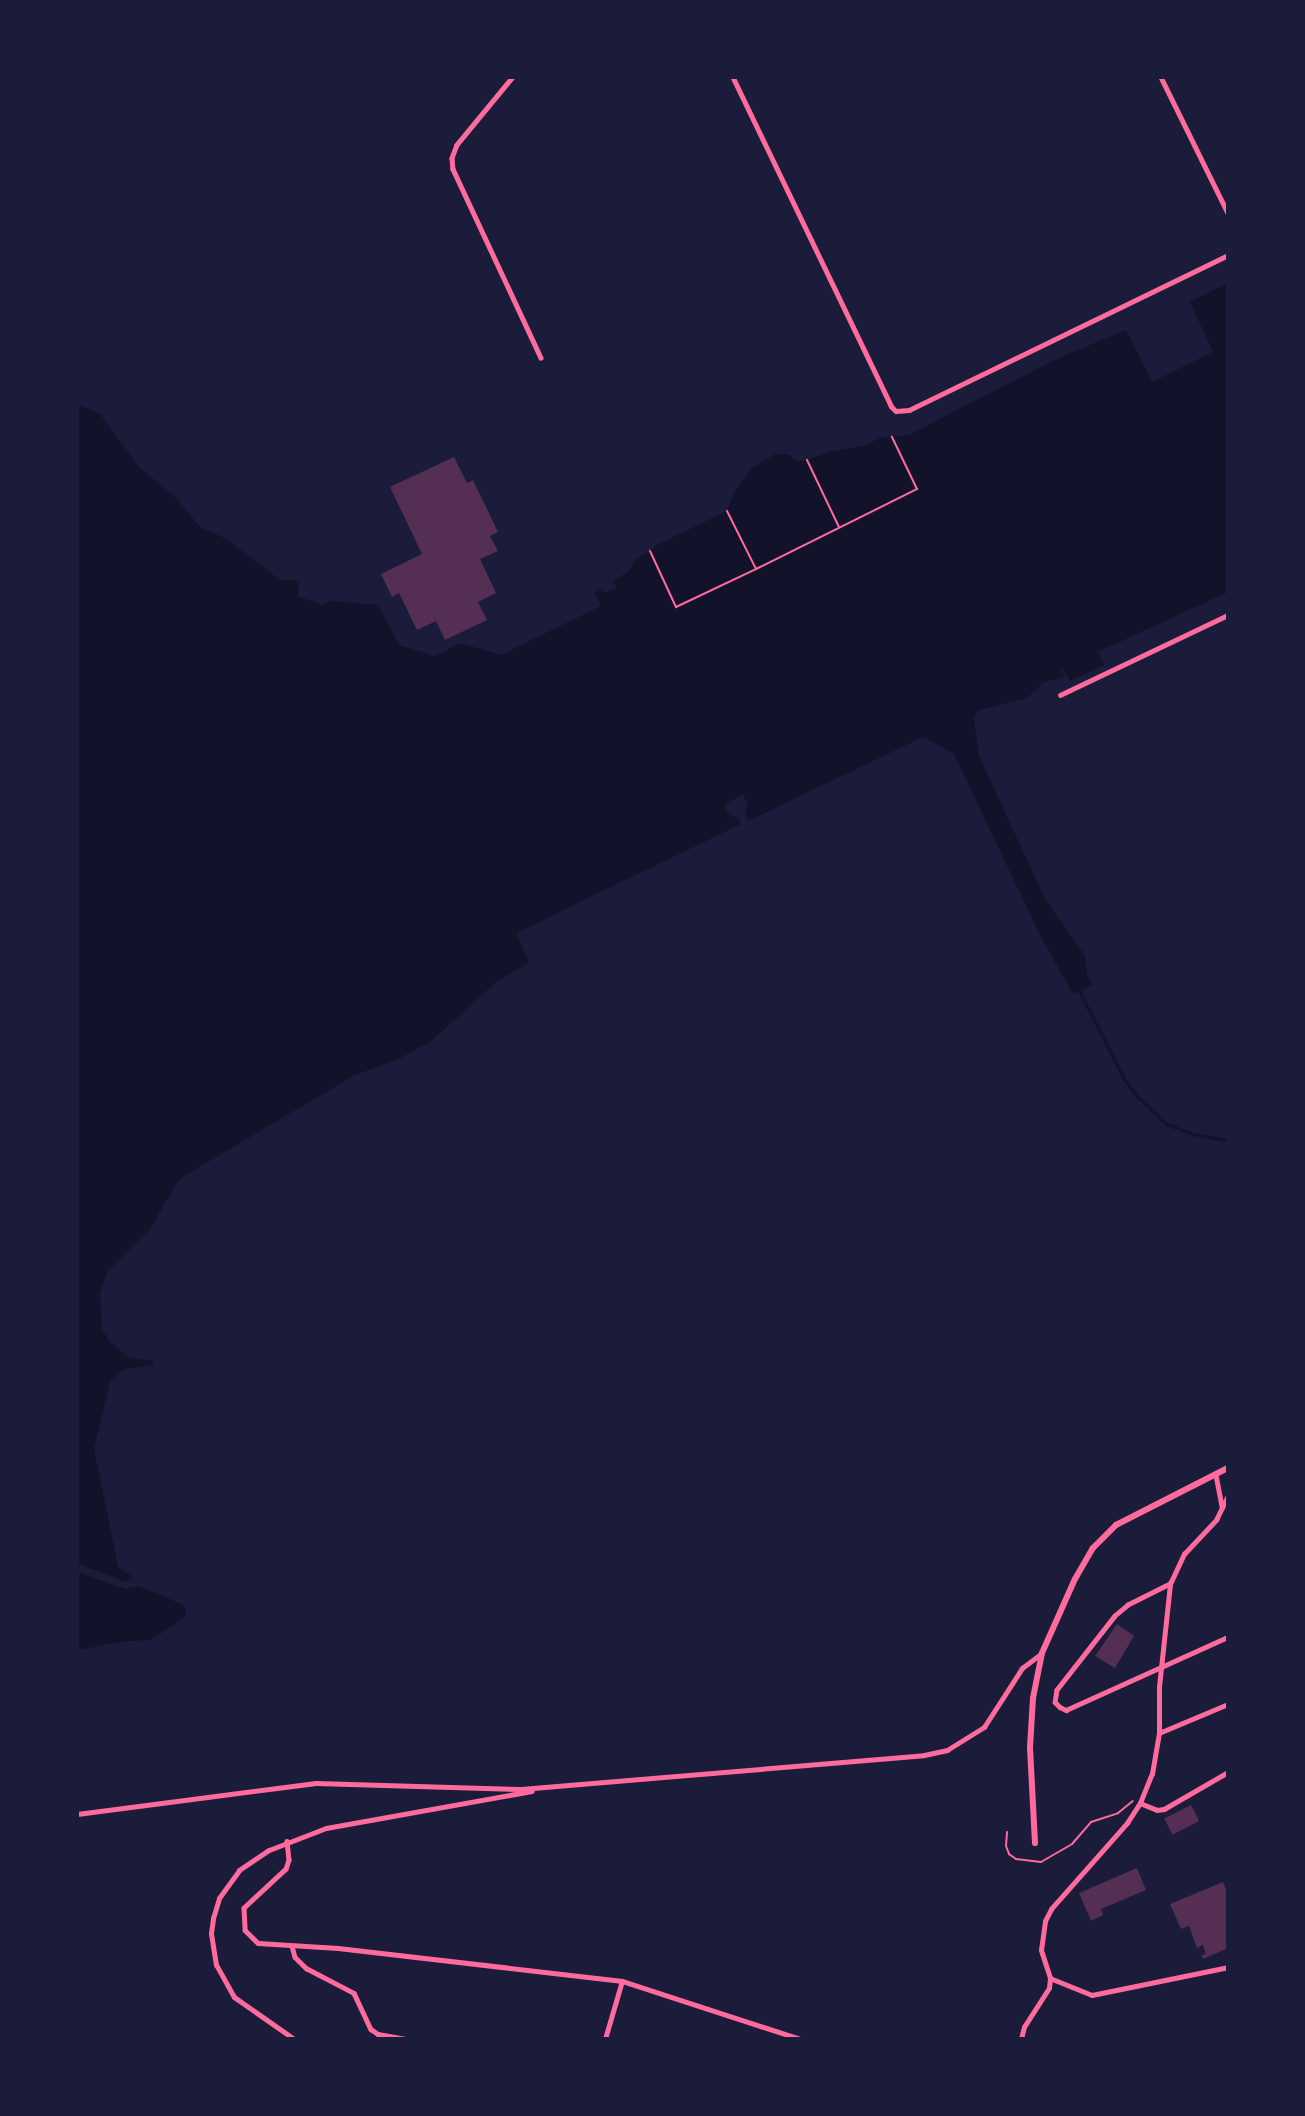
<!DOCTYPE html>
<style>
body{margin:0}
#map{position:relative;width:1305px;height:2116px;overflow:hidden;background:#1b1b3a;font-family:"Varela Round",sans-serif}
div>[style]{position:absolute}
.water>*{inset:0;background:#12122b}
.pier>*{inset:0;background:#1b1b3a}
.stream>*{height:2.5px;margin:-1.25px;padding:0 1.25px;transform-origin:1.25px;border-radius:1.25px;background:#12122b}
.building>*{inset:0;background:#542f53;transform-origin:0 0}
.path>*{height:2px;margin:-1px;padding:0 1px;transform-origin:1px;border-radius:1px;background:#ff6b9d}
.minor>*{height:4.5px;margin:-2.25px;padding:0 2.25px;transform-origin:2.25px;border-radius:2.25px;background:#ff6b9d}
.tertiary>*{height:5px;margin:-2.5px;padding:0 2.5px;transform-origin:2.5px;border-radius:2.5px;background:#ff6b9d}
.primary>*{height:6px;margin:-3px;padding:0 3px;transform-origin:3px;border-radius:3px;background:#ff6b9d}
span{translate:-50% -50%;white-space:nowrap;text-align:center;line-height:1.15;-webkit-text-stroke:7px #1b1b3a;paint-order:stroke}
.frame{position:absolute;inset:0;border:79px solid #1b1b3a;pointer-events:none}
</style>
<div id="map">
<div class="water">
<i style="clip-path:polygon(1228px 283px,1228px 592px,1098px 652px,1104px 665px,1070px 681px,1063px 669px,1061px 671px,1065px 677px,1044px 682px,1027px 698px,977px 711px,974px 720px,979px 756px,1045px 899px,1085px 956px,1087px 975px,1093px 984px,1073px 994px,1041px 937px,954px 754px,923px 737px,748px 821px,745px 814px,748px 805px,743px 795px,724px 804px,729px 815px,738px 818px,741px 824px,516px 933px,529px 962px,495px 983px,430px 1042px,400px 1058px,353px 1076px,179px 1179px,150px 1229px,107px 1272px,100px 1294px,102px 1329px,109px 1341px,128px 1357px,153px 1361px,153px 1365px,124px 1369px,110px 1382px,94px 1449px,118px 1567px,133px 1577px,127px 1582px,77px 1564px,77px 404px,100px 414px,141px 469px,175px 497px,201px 528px,227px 539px,280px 580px,299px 581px,298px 596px,322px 605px,329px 601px,378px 605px,399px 645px,435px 656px,460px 643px,501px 655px,601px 606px,594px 594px,601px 588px,605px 593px,617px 588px,613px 581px,629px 571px,635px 560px,659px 544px,727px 511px,735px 490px,752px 468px,776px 454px,788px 454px,797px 461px,807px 460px,829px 452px,864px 446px,880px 438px,909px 435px,1056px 359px,1126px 330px,1152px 382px,1213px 352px,1190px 302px)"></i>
<i style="clip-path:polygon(77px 1572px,126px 1589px,138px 1586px,184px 1605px,186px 1616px,151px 1640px,127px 1641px,77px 1650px)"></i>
</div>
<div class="pier">
<i style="clip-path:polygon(77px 1564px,126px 1582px,133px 1577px,134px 1585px,126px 1589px,77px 1572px,77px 1569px,125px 1585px,77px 1567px)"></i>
</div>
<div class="stream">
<i style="left:1078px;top:988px;width:103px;rotate:62.9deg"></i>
<i style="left:1125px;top:1080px;width:21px;rotate:53deg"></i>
<i style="left:1138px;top:1097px;width:40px;rotate:43deg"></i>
<i style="left:1167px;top:1124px;width:28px;rotate:21deg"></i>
<i style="left:1193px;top:1134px;width:36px;rotate:10deg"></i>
</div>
<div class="building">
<i style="clip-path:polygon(454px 457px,467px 483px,473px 480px,498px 532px,490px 536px,498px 551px,480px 559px,496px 593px,478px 602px,487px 620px,445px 640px,436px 621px,417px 630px,399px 593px,392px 597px,381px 574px,422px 554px,390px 487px)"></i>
<i style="clip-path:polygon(1117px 1624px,1134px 1636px,1115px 1668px,1095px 1656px)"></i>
<i style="left:1191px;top:1805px;width:18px;height:30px;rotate:63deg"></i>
<i style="clip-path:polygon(1137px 1868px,1146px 1890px,1101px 1909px,1103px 1915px,1091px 1921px,1079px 1893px)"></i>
<i style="clip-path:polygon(1223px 1882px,1228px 1895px,1228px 1948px,1203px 1959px,1202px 1955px,1206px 1954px,1203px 1945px,1197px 1948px,1189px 1926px,1181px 1929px,1170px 1904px)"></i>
</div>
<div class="path">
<i style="left:807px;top:460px;width:74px;rotate:64.5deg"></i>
<i style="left:727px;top:511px;width:65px;rotate:63.4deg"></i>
<i style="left:650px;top:551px;width:62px;rotate:65.1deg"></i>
<i style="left:676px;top:607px;width:89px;rotate:-25.4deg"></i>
<i style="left:756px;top:569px;width:180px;rotate:-26.4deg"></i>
<i style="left:917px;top:489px;width:58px;rotate:-115.7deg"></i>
<i style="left:1007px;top:1832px;width:14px;rotate:94deg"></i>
<i style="left:1006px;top:1846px;width:9px;rotate:69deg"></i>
<i style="left:1009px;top:1854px;width:9px;rotate:36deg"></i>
<i style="left:1016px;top:1859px;width:25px;rotate:7deg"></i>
<i style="left:1041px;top:1862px;width:36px;rotate:-30deg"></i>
<i style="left:1072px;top:1844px;width:29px;rotate:-49deg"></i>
<i style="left:1091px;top:1822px;width:28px;rotate:-18deg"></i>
<i style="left:1118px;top:1813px;width:19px;rotate:-39deg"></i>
</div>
<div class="minor">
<i style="left:513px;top:77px;width:88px;rotate:129.5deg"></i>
<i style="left:457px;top:145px;width:14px;rotate:111deg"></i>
<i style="left:452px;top:158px;width:11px;rotate:85deg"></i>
<i style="left:453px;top:169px;width:208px;rotate:65deg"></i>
<i style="left:733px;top:77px;width:365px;rotate:64.3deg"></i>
<i style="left:891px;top:406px;width:7px;rotate:45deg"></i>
<i style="left:896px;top:411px;width:13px;rotate:-4deg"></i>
<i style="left:909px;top:410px;width:355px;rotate:-25.9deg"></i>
<i style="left:1161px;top:77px;width:152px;rotate:63.8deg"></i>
<i style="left:1060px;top:695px;width:186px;rotate:-25.5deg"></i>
<i style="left:1216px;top:1475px;width:33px;rotate:79deg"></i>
<i style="left:1170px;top:1584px;width:47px;rotate:153.4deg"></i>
<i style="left:1128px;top:1605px;width:17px;rotate:140deg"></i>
<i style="left:1115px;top:1616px;width:94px;rotate:128.1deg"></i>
<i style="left:1057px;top:1690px;width:12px;rotate:99deg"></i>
<i style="left:1055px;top:1702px;width:7px;rotate:45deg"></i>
<i style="left:1060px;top:1707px;width:7px;rotate:27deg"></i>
<i style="left:1066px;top:1710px;width:178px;rotate:-24.3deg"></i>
<i style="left:1159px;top:1733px;width:75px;rotate:-22.8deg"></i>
<i style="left:1140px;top:1803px;width:18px;rotate:22deg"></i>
<i style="left:1157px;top:1810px;width:7px;rotate:-8deg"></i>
<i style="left:1164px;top:1809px;width:74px;rotate:-30deg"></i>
<i style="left:287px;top:1841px;width:19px;rotate:84deg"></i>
<i style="left:289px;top:1860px;width:9px;rotate:108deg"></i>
<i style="left:286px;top:1869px;width:57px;rotate:137.1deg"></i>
<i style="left:244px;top:1908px;width:22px;rotate:87deg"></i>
<i style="left:245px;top:1930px;width:18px;rotate:45deg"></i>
<i style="left:258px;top:1943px;width:80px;rotate:3.6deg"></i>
<i style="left:338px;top:1948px;width:286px;rotate:6.6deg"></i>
<i style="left:622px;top:1981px;width:187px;rotate:18deg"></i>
<i style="left:292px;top:1946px;width:11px;rotate:75deg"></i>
<i style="left:295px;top:1957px;width:16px;rotate:45deg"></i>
<i style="left:306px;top:1968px;width:54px;rotate:27.5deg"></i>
<i style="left:354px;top:1993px;width:40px;rotate:65deg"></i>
<i style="left:371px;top:2029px;width:9px;rotate:36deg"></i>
<i style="left:378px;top:2034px;width:29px;rotate:10deg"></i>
<i style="left:1050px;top:1978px;width:45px;rotate:22deg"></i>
<i style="left:1092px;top:1995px;width:139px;rotate:-11.6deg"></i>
<i style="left:605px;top:2039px;width:60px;rotate:-73.7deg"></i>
<i style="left:1021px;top:2039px;width:12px;rotate:-76deg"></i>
<i style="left:1024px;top:2027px;width:46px;rotate:-57.3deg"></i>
<i style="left:1049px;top:1988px;width:10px;rotate:-84deg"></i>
<i style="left:1050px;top:1978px;width:29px;rotate:-108deg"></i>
<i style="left:1041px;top:1950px;width:29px;rotate:-82deg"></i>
<i style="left:1045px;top:1921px;width:13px;rotate:-63deg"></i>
<i style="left:1051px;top:1909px;width:115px;rotate:-48.5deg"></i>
<i style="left:1127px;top:1823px;width:24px;rotate:-57deg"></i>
<i style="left:1140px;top:1803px;width:31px;rotate:-68deg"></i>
<i style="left:1152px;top:1774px;width:42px;rotate:-80.3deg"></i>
<i style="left:1159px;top:1733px;width:46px;rotate:-90deg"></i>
<i style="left:1159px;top:1687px;width:104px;rotate:-83.9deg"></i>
<i style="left:1170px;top:1584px;width:33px;rotate:-65deg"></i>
<i style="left:1184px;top:1554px;width:47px;rotate:-46.7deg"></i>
<i style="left:1216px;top:1520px;width:28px;rotate:-64deg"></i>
</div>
<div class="tertiary">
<i style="left:77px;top:1814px;width:241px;rotate:-7.4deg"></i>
<i style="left:316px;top:1783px;width:205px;rotate:1.7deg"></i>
<i style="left:521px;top:1789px;width:404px;rotate:-4.8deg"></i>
<i style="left:924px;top:1755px;width:24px;rotate:-12deg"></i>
<i style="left:947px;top:1750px;width:44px;rotate:-31.9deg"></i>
<i style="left:984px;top:1727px;width:70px;rotate:-57.2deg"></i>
<i style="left:1022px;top:1668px;width:25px;rotate:-37deg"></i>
<i style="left:294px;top:2039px;width:73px;rotate:-145deg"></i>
<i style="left:234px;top:1997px;width:37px;rotate:-119deg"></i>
<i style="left:216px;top:1965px;width:32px;rotate:-99deg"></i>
<i style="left:211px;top:1933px;width:15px;rotate:-82deg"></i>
<i style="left:213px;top:1918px;width:21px;rotate:-73deg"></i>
<i style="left:219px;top:1898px;width:34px;rotate:-54deg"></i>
<i style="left:239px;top:1870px;width:36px;rotate:-34deg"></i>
<i style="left:269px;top:1850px;width:61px;rotate:-21.1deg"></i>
<i style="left:326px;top:1828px;width:209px;rotate:-10.2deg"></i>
</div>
<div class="primary">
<i style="left:1035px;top:1843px;width:96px;rotate:-93deg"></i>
<i style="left:1030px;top:1747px;width:49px;rotate:-86.5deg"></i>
<i style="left:1033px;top:1698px;width:46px;rotate:-78.7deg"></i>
<i style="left:1042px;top:1653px;width:81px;rotate:-66deg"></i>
<i style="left:1075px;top:1579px;width:36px;rotate:-60deg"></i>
<i style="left:1093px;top:1548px;width:33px;rotate:-45deg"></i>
<i style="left:1116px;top:1525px;width:126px;rotate:-27deg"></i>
</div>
<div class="frame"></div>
</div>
